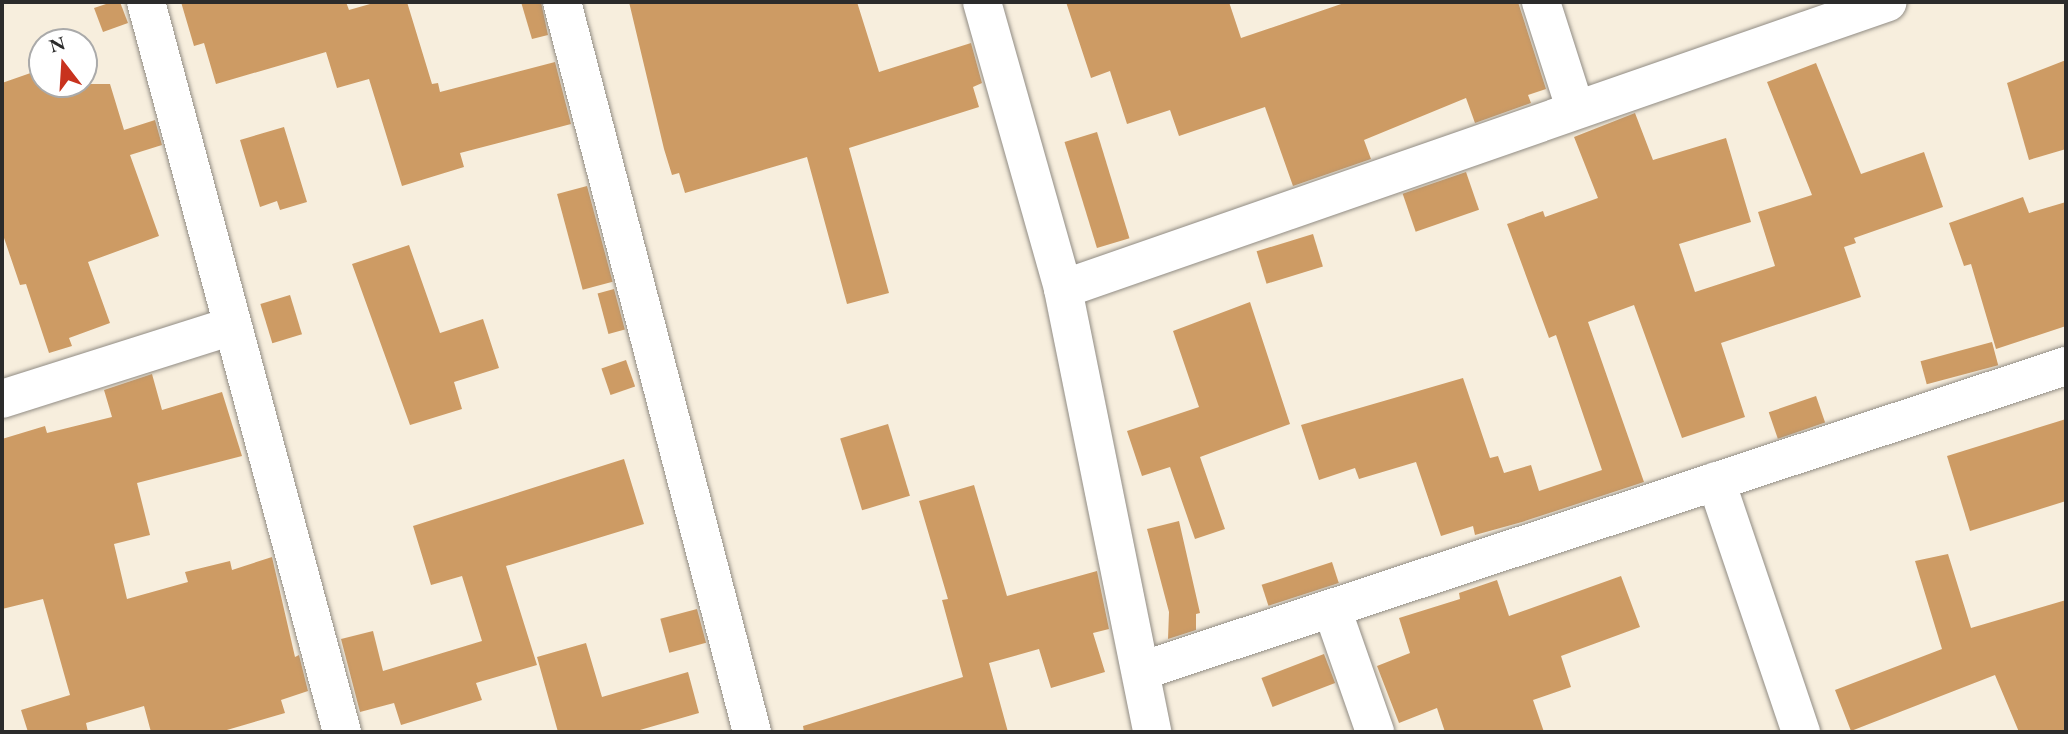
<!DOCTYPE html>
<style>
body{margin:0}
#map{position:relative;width:2068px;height:734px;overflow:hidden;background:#f7eedd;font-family:"EB Garamond",serif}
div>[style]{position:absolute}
.building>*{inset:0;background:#cd9b64;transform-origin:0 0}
.roads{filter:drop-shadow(0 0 2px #918c84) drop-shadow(0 0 2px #918c84)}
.minor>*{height:38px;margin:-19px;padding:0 19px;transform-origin:19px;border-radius:19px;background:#fff}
span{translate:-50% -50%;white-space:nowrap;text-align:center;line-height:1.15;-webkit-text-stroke:5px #fff;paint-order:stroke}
.frame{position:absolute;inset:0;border:4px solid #2b2b2b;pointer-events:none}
.north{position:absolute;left:28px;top:28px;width:70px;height:70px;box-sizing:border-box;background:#fff;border:2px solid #aaa;border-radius:50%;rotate:343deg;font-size:19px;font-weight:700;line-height:28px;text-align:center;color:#2b2b2b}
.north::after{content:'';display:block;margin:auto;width:24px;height:32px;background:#c8321e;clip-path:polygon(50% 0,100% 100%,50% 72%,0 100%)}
</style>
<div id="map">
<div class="building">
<i style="clip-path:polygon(112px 2px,120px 2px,128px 23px,103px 32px,94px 8px)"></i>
<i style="clip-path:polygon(181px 2px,346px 2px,349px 10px,377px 2px,407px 2px,432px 84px,438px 83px,440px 92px,555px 62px,571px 124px,460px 153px,464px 167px,402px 186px,369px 79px,337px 88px,326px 52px,216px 84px,204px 43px,194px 46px)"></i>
<i style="clip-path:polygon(521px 2px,541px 2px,548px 35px,532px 39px)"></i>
<i style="clip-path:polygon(629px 2px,857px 2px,879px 72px,971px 43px,982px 83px,973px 87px,979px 107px,849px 148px,889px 293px,847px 304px,807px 157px,685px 193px,679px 173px,672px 175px,664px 149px)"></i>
<i style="clip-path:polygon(1066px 2px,1229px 2px,1241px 38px,1347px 2px,1518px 2px,1546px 89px,1528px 95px,1531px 103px,1475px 123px,1466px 98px,1364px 140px,1371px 159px,1293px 186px,1265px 107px,1179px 136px,1170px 110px,1127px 124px,1110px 71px,1091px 78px)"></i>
<i style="clip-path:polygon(2066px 60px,2066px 149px,2029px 160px,2007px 83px)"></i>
<i style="clip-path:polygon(1816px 63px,1861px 174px,1924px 152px,1943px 207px,1854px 238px,1856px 243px,1844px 247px,1861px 297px,1721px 343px,1745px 417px,1682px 438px,1634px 305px,1588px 322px,1644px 482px,1522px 522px,1475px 535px,1473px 526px,1441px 536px,1416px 462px,1359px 479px,1355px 468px,1319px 480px,1301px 425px,1463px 378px,1490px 458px,1498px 456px,1504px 473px,1531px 465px,1539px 491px,1602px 470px,1556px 335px,1549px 338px,1507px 224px,1543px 211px,1545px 217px,1598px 198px,1574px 137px,1635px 113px,1653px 160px,1726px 138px,1751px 222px,1679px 244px,1695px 292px,1775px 266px,1758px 212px,1812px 195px,1767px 82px)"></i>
<i style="clip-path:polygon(42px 69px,42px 84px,110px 84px,124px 130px,155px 120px,162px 145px,130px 155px,159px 236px,88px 262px,110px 323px,69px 338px,72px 346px,49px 353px,26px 284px,20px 285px,2px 232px,2px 83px)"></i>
<i style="clip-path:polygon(284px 127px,307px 202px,280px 210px,277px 201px,260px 207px,240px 140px)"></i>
<i style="left:1097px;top:132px;width:111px;height:34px;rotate:73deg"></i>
<i style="left:1466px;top:172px;width:40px;height:67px;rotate:71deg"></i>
<i style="left:587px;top:186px;width:99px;height:31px;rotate:75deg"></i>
<i style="clip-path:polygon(2023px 197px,2029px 213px,2066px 202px,2066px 326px,1996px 349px,1971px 264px,1964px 266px,1949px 223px)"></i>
<i style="left:1313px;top:234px;width:34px;height:59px;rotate:73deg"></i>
<i style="clip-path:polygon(409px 245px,440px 333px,483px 319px,499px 368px,454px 382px,462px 409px,410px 425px,352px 264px)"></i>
<i style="left:614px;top:289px;width:42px;height:17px;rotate:75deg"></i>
<i style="left:290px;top:295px;width:41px;height:31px;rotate:73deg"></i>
<i style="clip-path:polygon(1250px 302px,1290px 424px,1200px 457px,1225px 529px,1195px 539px,1170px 467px,1142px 476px,1127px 431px,1199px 407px,1173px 331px)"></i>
<i style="left:1992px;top:342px;width:24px;height:74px;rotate:75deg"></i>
<i style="left:626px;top:360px;width:28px;height:26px;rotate:71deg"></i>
<i style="clip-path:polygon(152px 374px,162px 410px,222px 392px,242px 456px,137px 483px,150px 535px,114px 544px,127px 599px,188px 582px,185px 572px,230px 561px,232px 570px,272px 557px,295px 657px,299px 655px,308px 691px,281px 700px,285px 713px,220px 732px,151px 732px,144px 706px,86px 723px,88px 732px,28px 732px,21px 710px,70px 695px,43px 599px,2px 609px,2px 439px,45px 426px,47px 433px,112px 417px,104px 390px)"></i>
<i style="left:1816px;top:396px;width:28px;height:50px;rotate:71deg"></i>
<i style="clip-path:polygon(2066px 419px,2066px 501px,1970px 531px,1947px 456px)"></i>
<i style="left:888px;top:424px;width:75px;height:50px;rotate:73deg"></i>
<i style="clip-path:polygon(624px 459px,644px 524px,506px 566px,537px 665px,476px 683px,482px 700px,401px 725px,394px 703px,360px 712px,341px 639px,373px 631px,383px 671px,482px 641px,462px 576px,431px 585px,413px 526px)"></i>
<i style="clip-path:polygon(974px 485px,1007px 596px,1097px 571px,1109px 629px,1093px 633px,1105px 672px,1051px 688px,1039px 649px,989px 663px,1008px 732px,804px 732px,803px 726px,963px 677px,942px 600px,948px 599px,919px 501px)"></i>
<i style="clip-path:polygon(1179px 521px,1200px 613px,1196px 614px,1196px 630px,1168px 639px,1169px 612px,1147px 529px)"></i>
<i style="clip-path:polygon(1948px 554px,1971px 628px,2066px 600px,2066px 732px,2019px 732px,1995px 675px,1851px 731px,1835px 690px,1942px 649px,1915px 561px)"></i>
<i style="left:1332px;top:562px;width:22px;height:74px;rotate:72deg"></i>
<i style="clip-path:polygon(1621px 576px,1640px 627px,1561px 656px,1571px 687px,1533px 700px,1544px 732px,1445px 732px,1437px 708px,1399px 723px,1377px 666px,1410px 653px,1399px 618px,1460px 599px,1459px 593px,1497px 580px,1509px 616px)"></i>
<i style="left:697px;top:609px;width:35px;height:38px;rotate:75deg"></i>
<i style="clip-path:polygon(586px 643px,602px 697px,688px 672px,699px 713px,633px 732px,558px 732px,537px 657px)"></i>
<i style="left:1324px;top:654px;width:31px;height:67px;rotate:69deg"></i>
</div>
<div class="roads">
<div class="minor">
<i style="left:146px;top:2px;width:756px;rotate:74.97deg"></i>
<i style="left:562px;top:2px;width:754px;rotate:75.41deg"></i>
<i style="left:982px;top:2px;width:298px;rotate:74.2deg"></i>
<i style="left:1063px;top:289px;width:452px;rotate:78.6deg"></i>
<i style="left:1541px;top:2px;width:111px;rotate:72.2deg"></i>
<i style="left:1063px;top:289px;width:873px;rotate:-19.18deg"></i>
<i style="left:2px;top:399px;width:241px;rotate:-17.6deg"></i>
<i style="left:1716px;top:481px;width:265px;rotate:71.3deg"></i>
<i style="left:1332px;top:609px;width:130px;rotate:70.7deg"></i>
<i style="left:1141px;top:671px;width:974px;rotate:-18.25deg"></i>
</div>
</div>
<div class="frame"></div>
<div class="north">N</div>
</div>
